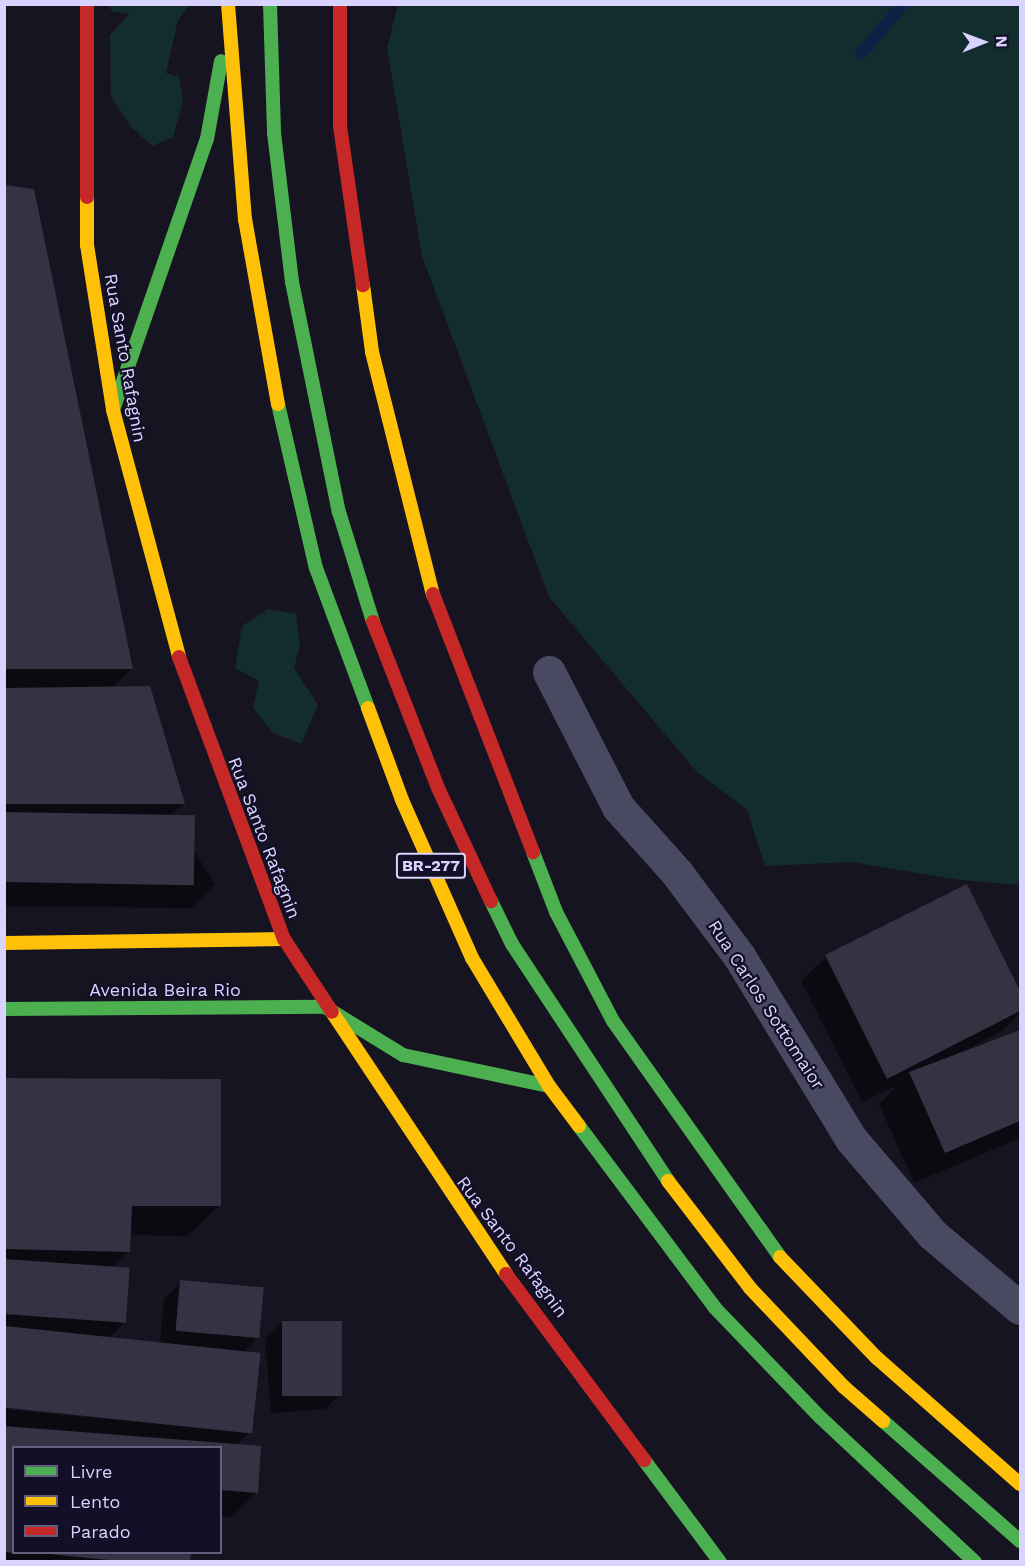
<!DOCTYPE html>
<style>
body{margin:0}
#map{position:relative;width:1025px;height:1566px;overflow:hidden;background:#161421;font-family:"Work Sans",sans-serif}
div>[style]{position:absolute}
.green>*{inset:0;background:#132c2d}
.shadow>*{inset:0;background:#0007}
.stream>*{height:12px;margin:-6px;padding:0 6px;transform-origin:6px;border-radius:6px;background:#0d2144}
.building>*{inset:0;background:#343243;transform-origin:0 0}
.street>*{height:33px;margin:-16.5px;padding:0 16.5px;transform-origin:16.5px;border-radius:16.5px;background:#4a4962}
.fast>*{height:14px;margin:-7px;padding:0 7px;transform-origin:7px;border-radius:7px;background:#4caf50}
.slow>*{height:14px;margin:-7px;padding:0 7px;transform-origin:7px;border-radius:7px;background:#ffc107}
.jam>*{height:14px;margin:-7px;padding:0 7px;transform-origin:7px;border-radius:7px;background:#c62828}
span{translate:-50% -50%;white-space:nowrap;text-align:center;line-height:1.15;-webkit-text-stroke:4.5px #130f26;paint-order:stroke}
.shield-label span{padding:2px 4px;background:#130f26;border:2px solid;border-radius:4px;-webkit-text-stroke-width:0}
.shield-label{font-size:16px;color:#d9d4ff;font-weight:700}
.street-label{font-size:18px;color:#d9d4ff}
.frame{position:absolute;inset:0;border:6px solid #d9d4ff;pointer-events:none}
.legend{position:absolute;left:12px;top:1446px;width:210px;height:108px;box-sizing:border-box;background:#130f26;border:2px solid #625e7d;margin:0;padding:8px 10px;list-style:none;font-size:18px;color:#d9d4ff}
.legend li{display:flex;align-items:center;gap:12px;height:30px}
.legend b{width:30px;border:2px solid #625e7d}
.north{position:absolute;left:953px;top:12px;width:60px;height:60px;-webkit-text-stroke:4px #130f26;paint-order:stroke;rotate:89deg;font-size:16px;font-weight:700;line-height:24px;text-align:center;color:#d9d4ff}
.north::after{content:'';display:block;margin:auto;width:21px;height:27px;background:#d9d4ff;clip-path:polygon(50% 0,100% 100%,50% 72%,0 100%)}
</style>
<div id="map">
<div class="green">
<i style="clip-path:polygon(108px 5px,190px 5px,178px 20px,166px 73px,179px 77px,183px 102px,173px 137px,152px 146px,131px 127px,111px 97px,110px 35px,129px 14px,112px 11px)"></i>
<i style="clip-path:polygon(398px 5px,1020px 5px,1020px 885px,959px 880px,851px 862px,765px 866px,747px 810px,697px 772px,549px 597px,422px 256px,387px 48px)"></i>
<i style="clip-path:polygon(268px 609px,296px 614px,300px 645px,294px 668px,318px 705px,301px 744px,273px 733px,253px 708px,259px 681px,235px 668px,242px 626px)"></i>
</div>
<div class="shadow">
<i style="clip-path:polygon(4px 187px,131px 669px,112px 688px,183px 804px,171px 815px,215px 884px,191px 908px,4px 906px)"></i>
<i style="clip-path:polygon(966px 886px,1020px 994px,1020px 1013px,1002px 1031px,967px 1049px,1020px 1031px,1020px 1138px,914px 1183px,879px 1104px,898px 1085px,862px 1102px,801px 981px,826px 957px)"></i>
<i style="clip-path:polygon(5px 1079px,219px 1205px,188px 1236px,129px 1235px,128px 1252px,112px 1268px,124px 1323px,109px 1338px,160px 1343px,164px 1299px,181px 1282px,257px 1338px,245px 1351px,251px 1431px,236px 1445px,257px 1492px,232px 1517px,220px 1516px,220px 1448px,14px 1448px,14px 1552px,190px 1552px,189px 1562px,4px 1562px,4px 1409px,231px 1431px,231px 1428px,4px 1406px)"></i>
<i style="clip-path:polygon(282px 1322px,342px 1392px,325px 1409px,271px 1413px,265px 1339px)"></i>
</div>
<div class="stream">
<i style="left:861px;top:54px;width:65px;rotate:-50deg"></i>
</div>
<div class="building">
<i style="clip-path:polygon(4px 185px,34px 189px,133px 669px,4px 669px)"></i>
<i style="clip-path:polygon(150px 686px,185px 804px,4px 804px,4px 688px)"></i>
<i style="left:4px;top:812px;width:191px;height:70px;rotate:1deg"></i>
<i style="clip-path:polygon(967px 884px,1020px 991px,1020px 1011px,887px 1079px,825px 955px)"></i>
<i style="clip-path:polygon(1020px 1030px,1020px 1121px,945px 1153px,909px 1072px)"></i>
<i style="clip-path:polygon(4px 1078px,221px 1079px,221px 1206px,132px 1206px,130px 1252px,4px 1249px)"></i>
<i style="left:4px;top:1259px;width:126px;height:55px;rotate:4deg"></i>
<i style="left:180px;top:1280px;width:84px;height:51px;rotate:5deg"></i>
<i style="left:282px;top:1321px;width:60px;height:75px"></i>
<i style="left:5px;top:1326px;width:257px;height:81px;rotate:6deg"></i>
<i style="clip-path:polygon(4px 1426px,261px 1446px,258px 1493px,220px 1490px,220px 1448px,14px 1448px,14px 1553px,4px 1552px)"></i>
<i style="clip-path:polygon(30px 1552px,191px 1552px,190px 1562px,128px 1562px)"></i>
</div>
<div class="street">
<i style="left:549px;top:672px;width:152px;rotate:62.9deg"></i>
<i style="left:618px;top:807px;width:89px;rotate:48.2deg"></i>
<i style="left:677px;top:873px;width:104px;rotate:53.2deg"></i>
<i style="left:739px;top:956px;width:215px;rotate:58.5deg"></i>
<i style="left:851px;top:1139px;width:125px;rotate:49.5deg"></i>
<i style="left:932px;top:1234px;width:115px;rotate:40.1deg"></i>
</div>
<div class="fast">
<i style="left:270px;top:4px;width:129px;rotate:88.2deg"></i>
<i style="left:274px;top:133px;width:150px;rotate:83.1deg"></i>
<i style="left:292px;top:282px;width:235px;rotate:78.5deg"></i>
<i style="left:339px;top:512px;width:115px;rotate:72.8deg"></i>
<i style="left:278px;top:404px;width:168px;rotate:77deg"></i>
<i style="left:316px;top:568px;width:149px;rotate:69.6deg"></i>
<i style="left:113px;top:410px;width:287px;rotate:-70.9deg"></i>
<i style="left:207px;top:139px;width:79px;rotate:-79.8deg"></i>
<i style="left:533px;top:852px;width:64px;rotate:69deg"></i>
<i style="left:556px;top:912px;width:123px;rotate:62.4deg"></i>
<i style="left:613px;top:1021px;width:289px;rotate:54.7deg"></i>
<i style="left:491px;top:901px;width:48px;rotate:64deg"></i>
<i style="left:512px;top:944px;width:284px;rotate:56.6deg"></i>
<i style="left:325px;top:1007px;width:92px;rotate:31.6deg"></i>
<i style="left:403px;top:1055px;width:149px;rotate:12deg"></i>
<i style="left:4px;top:1009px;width:321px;rotate:-0.4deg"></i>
<i style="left:579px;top:1126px;width:227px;rotate:53.2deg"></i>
<i style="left:715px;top:1308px;width:153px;rotate:46.1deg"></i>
<i style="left:821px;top:1418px;width:211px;rotate:43.1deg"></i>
<i style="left:883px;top:1421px;width:182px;rotate:41.2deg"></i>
<i style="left:644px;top:1460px;width:127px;rotate:53.3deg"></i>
</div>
<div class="slow">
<i style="left:228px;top:4px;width:216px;rotate:85.5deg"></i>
<i style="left:245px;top:219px;width:188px;rotate:79.9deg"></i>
<i style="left:87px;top:197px;width:48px;rotate:90deg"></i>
<i style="left:87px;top:245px;width:167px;rotate:81deg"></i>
<i style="left:113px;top:410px;width:256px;rotate:75deg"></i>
<i style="left:363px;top:285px;width:68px;rotate:82.3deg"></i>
<i style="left:372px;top:352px;width:250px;rotate:75.9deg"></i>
<i style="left:368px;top:708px;width:98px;rotate:69.7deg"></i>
<i style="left:402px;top:800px;width:173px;rotate:66.1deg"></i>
<i style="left:472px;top:958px;width:149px;rotate:59deg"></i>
<i style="left:549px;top:1086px;width:50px;rotate:53.1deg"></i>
<i style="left:4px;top:943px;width:280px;rotate:-0.8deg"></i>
<i style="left:332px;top:1012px;width:315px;rotate:56.4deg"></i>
<i style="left:668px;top:1181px;width:135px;rotate:52.5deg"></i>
<i style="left:750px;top:1288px;width:137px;rotate:46.5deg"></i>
<i style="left:844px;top:1387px;width:52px;rotate:41.1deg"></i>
<i style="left:780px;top:1257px;width:140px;rotate:46.2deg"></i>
<i style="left:877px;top:1358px;width:191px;rotate:41.4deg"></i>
</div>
<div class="jam">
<i style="left:87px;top:4px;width:193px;rotate:90deg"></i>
<i style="left:340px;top:4px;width:122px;rotate:90deg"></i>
<i style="left:340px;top:126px;width:161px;rotate:81.8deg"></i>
<i style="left:433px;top:594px;width:277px;rotate:68.8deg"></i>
<i style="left:373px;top:622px;width:178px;rotate:68.6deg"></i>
<i style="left:438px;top:788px;width:125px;rotate:64.9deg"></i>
<i style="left:179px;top:657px;width:301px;rotate:69.6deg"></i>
<i style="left:284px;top:939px;width:87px;rotate:56.7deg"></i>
<i style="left:506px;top:1274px;width:232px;rotate:53.4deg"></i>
</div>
<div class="shield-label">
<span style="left:431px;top:866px">BR-277</span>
</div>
<div class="street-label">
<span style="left:125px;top:358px;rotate:80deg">Rua Santo Rafagnin</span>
<span style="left:264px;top:838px;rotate:69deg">Rua Santo Rafagnin</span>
<span style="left:165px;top:990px">Avenida Beira Rio</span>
<span style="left:766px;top:1005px;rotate:57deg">Rua Carlos Sottomaior</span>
<span style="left:512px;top:1247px;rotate:53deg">Rua Santo Rafagnin</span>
</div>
<div class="frame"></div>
<ul class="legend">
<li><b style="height:8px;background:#4caf50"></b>Livre</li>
<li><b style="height:8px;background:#ffc107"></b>Lento</li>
<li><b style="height:8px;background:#c62828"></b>Parado</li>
</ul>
<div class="north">N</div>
</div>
